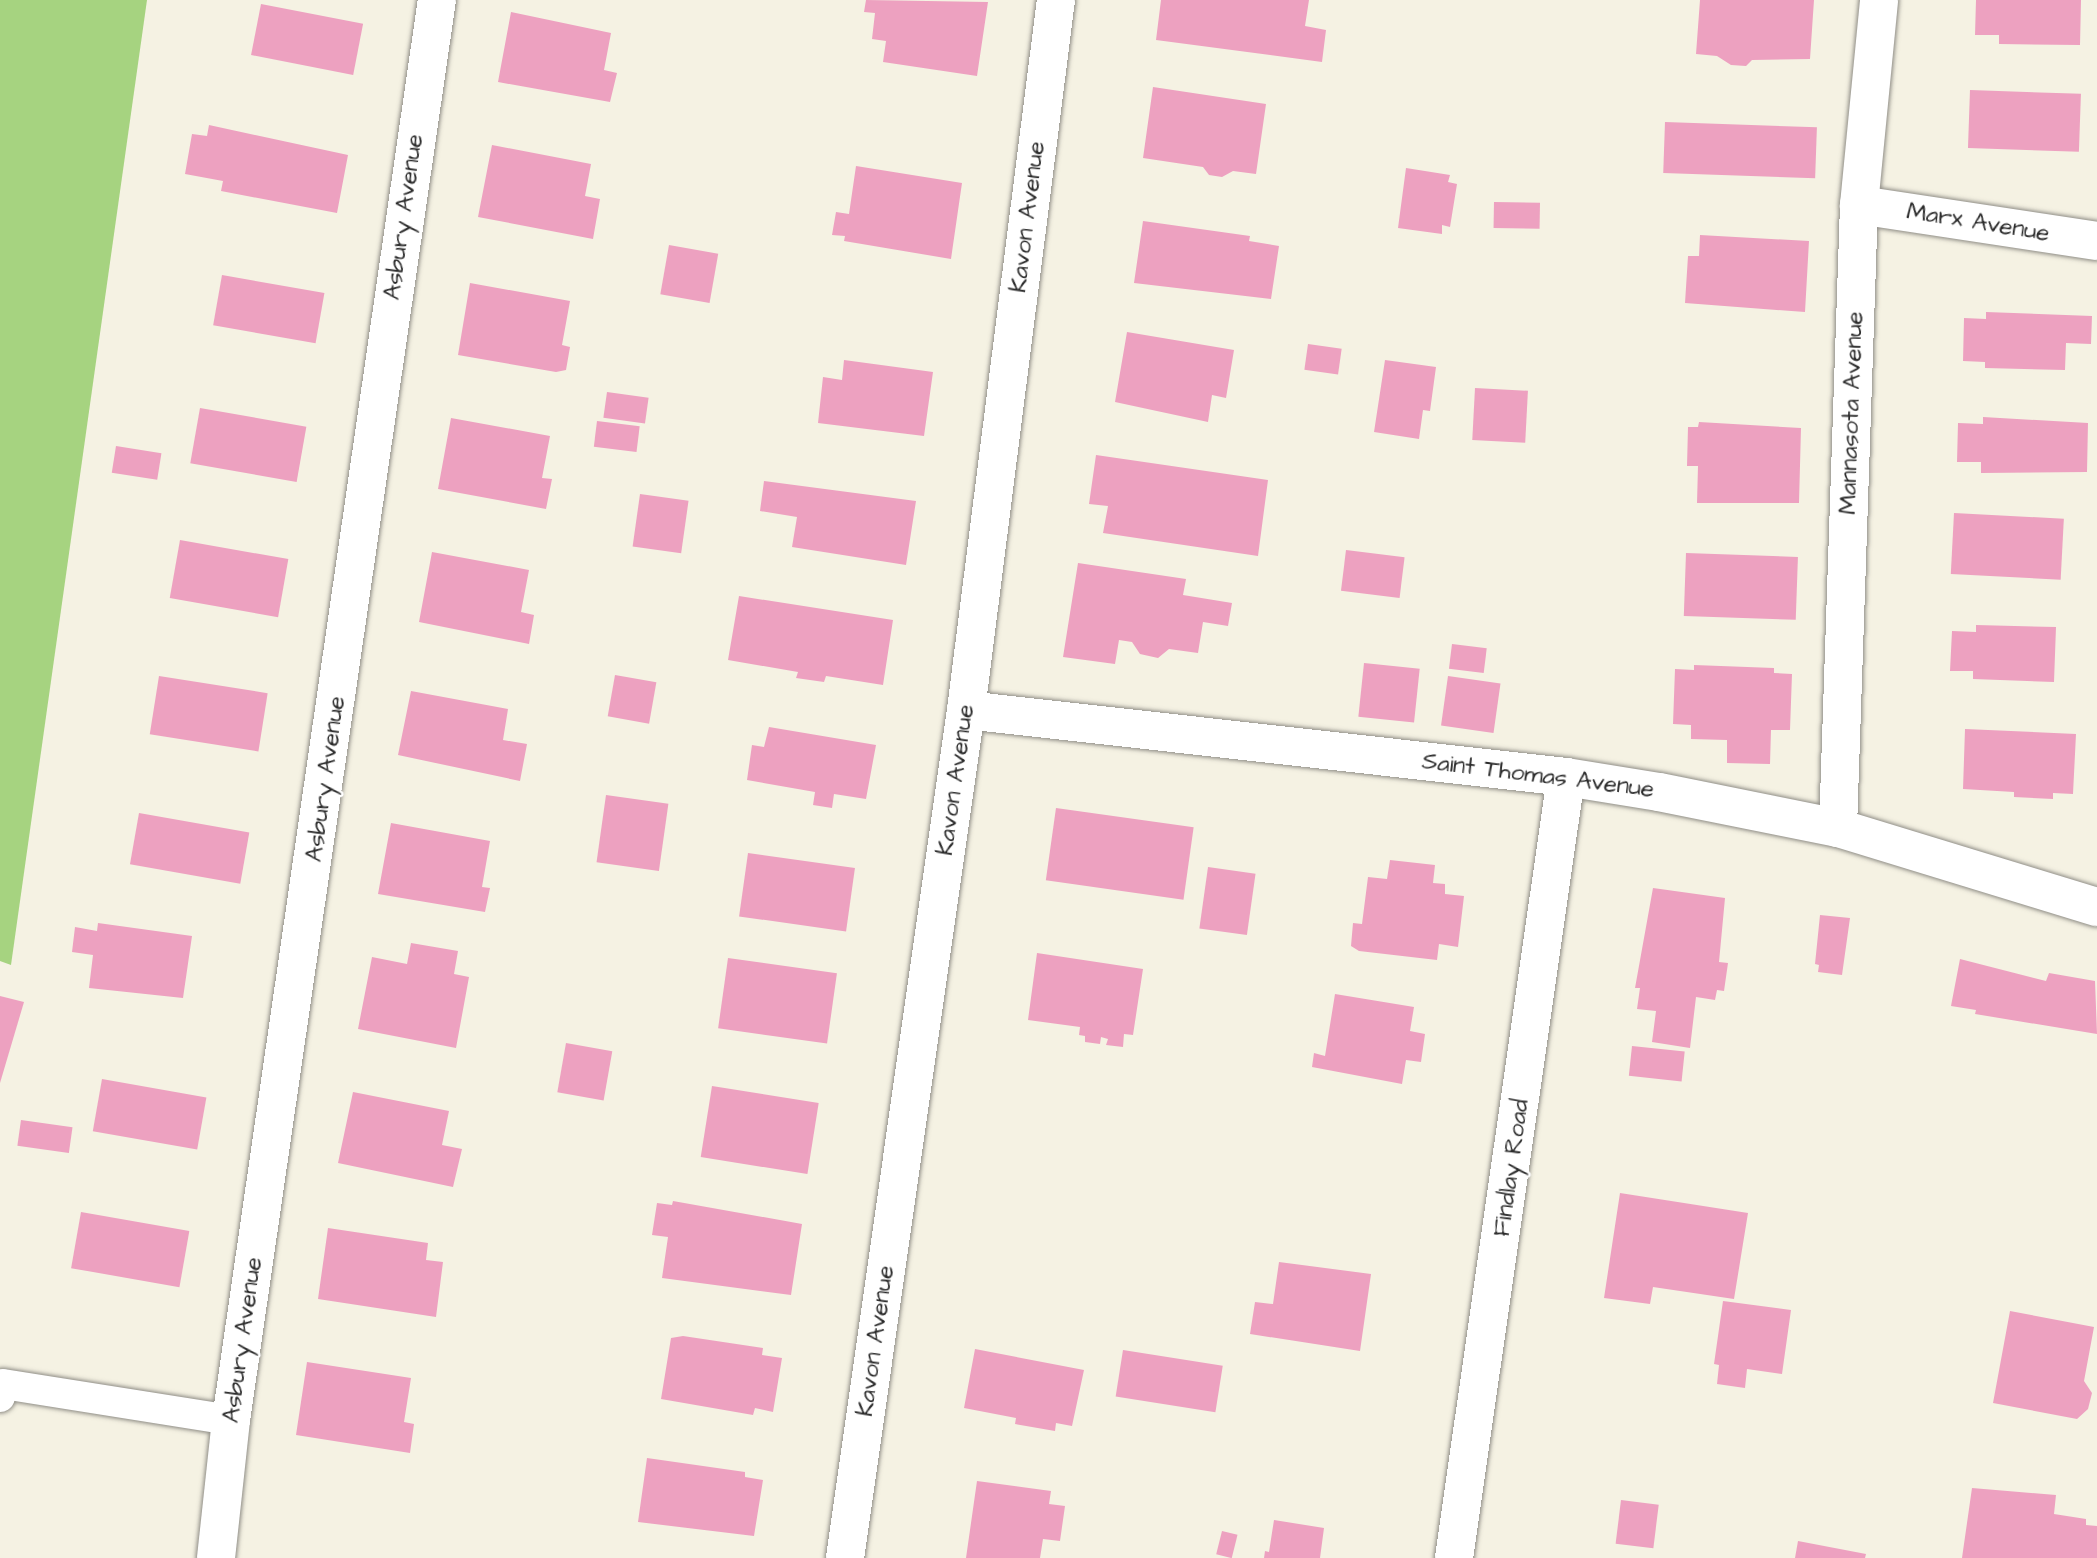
<!DOCTYPE html>
<style>
body{margin:0}
#map{position:relative;width:2097px;height:1558px;overflow:hidden;background:#f5f2e3;font-family:"Architects Daughter",sans-serif}
div>[style]{position:absolute}
.green>*{inset:0;background:#a6d380}
.building>*{inset:0;background:#eda1c0;transform-origin:0 0}
.roads{filter:drop-shadow(0 0 2px #908e87) drop-shadow(0 0 2px #908e87)}
.lane>*{height:30px;margin:-15px;padding:0 15px;transform-origin:15px;border-radius:15px;background:#fff}
.street>*{height:38px;margin:-19px;padding:0 19px;transform-origin:19px;border-radius:19px;background:#fff}
span{translate:-50% -50%;white-space:nowrap;text-align:center;line-height:1.15;-webkit-text-stroke:5px #fff;paint-order:stroke}
.street-label{font-size:24px;color:#2b2b2b}
</style>
<div id="map">
<div class="green">
<i style="clip-path:polygon(0 0,147px 0,11px 965px,0 961px)"></i>
</div>
<div class="building">
<i style="clip-path:polygon(866px 0,988px 2px,977px 76px,883px 62px,886px 41px,872px 39px,875px 13px,864px 12px)"></i>
<i style="clip-path:polygon(1161px 0,1309px 0,1305px 26px,1326px 30px,1322px 62px,1156px 40px)"></i>
<i style="clip-path:polygon(1700px 0,1814px 0,1810px 59px,1752px 60px,1746px 66px,1731px 65px,1717px 56px,1696px 54px)"></i>
<i style="clip-path:polygon(1976px 0,2081px 0,2080px 45px,1999px 44px,1999px 35px,1975px 35px)"></i>
<i style="left:261px;top:4px;width:104px;height:52px;rotate:11deg"></i>
<i style="clip-path:polygon(511px 12px,611px 33px,604px 70px,617px 73px,610px 102px,498px 82px)"></i>
<i style="clip-path:polygon(1153px 87px,1266px 104px,1256px 174px,1233px 171px,1222px 177px,1209px 175px,1203px 167px,1143px 158px)"></i>
<i style="left:1970px;top:90px;width:111px;height:58px;rotate:2deg"></i>
<i style="left:1665px;top:122px;width:152px;height:51px;rotate:2deg"></i>
<i style="clip-path:polygon(209px 125px,348px 155px,337px 213px,221px 191px,223px 181px,185px 174px,192px 134px,207px 136px)"></i>
<i style="clip-path:polygon(492px 145px,591px 164px,585px 196px,600px 199px,593px 239px,478px 217px)"></i>
<i style="clip-path:polygon(856px 166px,962px 183px,951px 259px,844px 241px,845px 236px,832px 235px,836px 212px,849px 214px)"></i>
<i style="clip-path:polygon(1406px 168px,1450px 175px,1448px 182px,1457px 184px,1450px 227px,1442px 225px,1442px 234px,1398px 228px)"></i>
<i style="left:1494px;top:202px;width:46px;height:26px;rotate:1deg"></i>
<i style="clip-path:polygon(1143px 221px,1250px 236px,1249px 241px,1279px 246px,1271px 299px,1134px 283px)"></i>
<i style="clip-path:polygon(1700px 235px,1809px 241px,1805px 312px,1685px 303px,1688px 256px,1699px 256px)"></i>
<i style="left:669px;top:245px;width:50px;height:50px;rotate:10deg"></i>
<i style="left:222px;top:275px;width:104px;height:51px;rotate:10deg"></i>
<i style="clip-path:polygon(470px 283px,570px 301px,562px 345px,570px 347px,566px 370px,556px 372px,458px 355px)"></i>
<i style="clip-path:polygon(1986px 312px,2092px 316px,2091px 344px,2066px 343px,2065px 370px,1985px 368px,1985px 362px,1963px 361px,1964px 318px,1986px 319px)"></i>
<i style="clip-path:polygon(1127px 332px,1234px 350px,1226px 398px,1212px 395px,1208px 422px,1115px 402px)"></i>
<i style="left:1308px;top:344px;width:34px;height:26px;rotate:8deg"></i>
<i style="clip-path:polygon(844px 360px,933px 372px,924px 436px,818px 423px,823px 377px,842px 380px)"></i>
<i style="clip-path:polygon(1385px 360px,1436px 367px,1430px 411px,1423px 410px,1419px 439px,1374px 432px)"></i>
<i style="left:1475px;top:388px;width:53px;height:52px;rotate:3deg"></i>
<i style="left:607px;top:392px;width:42px;height:26px;rotate:8deg"></i>
<i style="left:200px;top:408px;width:108px;height:56px;rotate:10deg"></i>
<i style="clip-path:polygon(1983px 417px,2088px 423px,2087px 472px,1981px 473px,1981px 462px,1957px 462px,1958px 423px,1983px 424px)"></i>
<i style="clip-path:polygon(451px 418px,550px 436px,542px 478px,552px 479px,546px 509px,438px 489px)"></i>
<i style="left:597px;top:421px;width:43px;height:26px;rotate:7deg"></i>
<i style="clip-path:polygon(1699px 422px,1801px 428px,1799px 503px,1697px 503px,1698px 466px,1687px 466px,1688px 427px,1698px 427px)"></i>
<i style="left:116px;top:446px;width:46px;height:27px;rotate:9deg"></i>
<i style="clip-path:polygon(1096px 455px,1268px 480px,1258px 556px,1103px 533px,1108px 506px,1089px 504px)"></i>
<i style="clip-path:polygon(764px 481px,916px 501px,906px 565px,792px 547px,797px 517px,760px 511px)"></i>
<i style="left:640px;top:494px;width:49px;height:53px;rotate:8deg"></i>
<i style="left:1954px;top:513px;width:110px;height:61px;rotate:3deg"></i>
<i style="left:180px;top:540px;width:110px;height:59px;rotate:10deg"></i>
<i style="left:1346px;top:550px;width:59px;height:41px;rotate:7deg"></i>
<i style="clip-path:polygon(432px 552px,529px 570px,521px 612px,534px 615px,529px 644px,419px 622px)"></i>
<i style="left:1686px;top:553px;width:112px;height:63px;rotate:2deg"></i>
<i style="clip-path:polygon(1078px 563px,1186px 579px,1183px 595px,1232px 603px,1228px 626px,1203px 622px,1198px 653px,1169px 649px,1158px 658px,1140px 654px,1132px 642px,1119px 640px,1115px 664px,1063px 657px)"></i>
<i style="clip-path:polygon(739px 596px,893px 620px,883px 685px,826px 676px,824px 682px,796px 678px,798px 672px,728px 660px)"></i>
<i style="clip-path:polygon(1976px 625px,2056px 627px,2054px 682px,1973px 679px,1973px 671px,1950px 671px,1952px 631px,1976px 632px)"></i>
<i style="left:1452px;top:644px;width:35px;height:25px;rotate:7deg"></i>
<i style="left:1364px;top:663px;width:56px;height:54px;rotate:6deg"></i>
<i style="clip-path:polygon(1694px 665px,1774px 668px,1774px 673px,1792px 674px,1790px 730px,1771px 730px,1770px 764px,1727px 763px,1727px 740px,1691px 739px,1691px 725px,1673px 724px,1675px 669px,1694px 670px)"></i>
<i style="left:615px;top:675px;width:42px;height:42px;rotate:10deg"></i>
<i style="left:159px;top:676px;width:110px;height:59px;rotate:9deg"></i>
<i style="left:1448px;top:676px;width:53px;height:50px;rotate:8deg"></i>
<i style="clip-path:polygon(411px 691px,508px 709px,503px 740px,527px 744px,520px 781px,398px 755px)"></i>
<i style="clip-path:polygon(769px 727px,876px 745px,866px 799px,834px 794px,832px 808px,813px 805px,815px 792px,747px 780px,752px 745px,764px 747px)"></i>
<i style="clip-path:polygon(1965px 729px,2076px 734px,2073px 794px,2053px 793px,2053px 799px,2014px 797px,2014px 792px,1963px 789px)"></i>
<i style="left:606px;top:795px;width:63px;height:68px;rotate:8deg"></i>
<i style="left:1056px;top:808px;width:139px;height:73px;rotate:8deg"></i>
<i style="left:139px;top:813px;width:112px;height:52px;rotate:10deg"></i>
<i style="clip-path:polygon(391px 823px,490px 841px,482px 887px,490px 888px,485px 912px,378px 894px)"></i>
<i style="left:748px;top:853px;width:108px;height:64px;rotate:8deg"></i>
<i style="clip-path:polygon(1390px 860px,1435px 865px,1433px 883px,1445px 884px,1445px 894px,1464px 896px,1458px 947px,1439px 944px,1437px 960px,1359px 951px,1351px 946px,1353px 923px,1362px 924px,1368px 877px,1387px 879px)"></i>
<i style="left:1208px;top:867px;width:48px;height:62px;rotate:8deg"></i>
<i style="clip-path:polygon(1653px 888px,1725px 898px,1719px 962px,1728px 963px,1724px 991px,1717px 990px,1715px 1000px,1696px 997px,1690px 1048px,1652px 1042px,1656px 1011px,1637px 1009px,1640px 988px,1635px 988px)"></i>
<i style="clip-path:polygon(1820px 915px,1850px 918px,1842px 975px,1818px 972px,1819px 965px,1815px 964px)"></i>
<i style="clip-path:polygon(98px 923px,192px 936px,183px 998px,89px 988px,93px 955px,72px 952px,75px 927px,97px 931px)"></i>
<i style="clip-path:polygon(411px 943px,458px 951px,454px 974px,469px 977px,456px 1048px,358px 1029px,372px 957px,407px 964px)"></i>
<i style="clip-path:polygon(1037px 953px,1143px 969px,1133px 1035px,1124px 1034px,1123px 1047px,1106px 1045px,1108px 1039px,1101px 1037px,1100px 1044px,1085px 1042px,1085px 1036px,1079px 1035px,1080px 1027px,1028px 1020px)"></i>
<i style="left:728px;top:958px;width:110px;height:71px;rotate:8deg"></i>
<i style="clip-path:polygon(1960px 959px,2046px 981px,2049px 973px,2095px 981px,2097px 1034px,1975px 1014px,1976px 1010px,1951px 1006px)"></i>
<i style="clip-path:polygon(1335px 994px,1414px 1007px,1410px 1031px,1425px 1034px,1421px 1062px,1406px 1060px,1402px 1084px,1312px 1067px,1314px 1053px,1325px 1056px)"></i>
<i style="clip-path:polygon(0 996px,24px 1002px,0 1083px)"></i>
<i style="left:566px;top:1043px;width:47px;height:50px;rotate:10deg"></i>
<i style="left:1632px;top:1046px;width:53px;height:30px;rotate:6deg"></i>
<i style="left:102px;top:1079px;width:106px;height:53px;rotate:10deg"></i>
<i style="left:712px;top:1086px;width:108px;height:72px;rotate:9deg"></i>
<i style="clip-path:polygon(353px 1092px,449px 1111px,442px 1145px,462px 1149px,453px 1187px,338px 1163px)"></i>
<i style="left:21px;top:1120px;width:52px;height:26px;rotate:8deg"></i>
<i style="clip-path:polygon(1620px 1193px,1748px 1213px,1734px 1299px,1653px 1287px,1650px 1304px,1604px 1298px)"></i>
<i style="clip-path:polygon(673px 1201px,802px 1224px,791px 1295px,662px 1278px,668px 1237px,652px 1235px,657px 1203px,672px 1205px)"></i>
<i style="left:81px;top:1212px;width:110px;height:57px;rotate:10deg"></i>
<i style="clip-path:polygon(328px 1228px,428px 1243px,426px 1260px,443px 1262px,436px 1317px,318px 1299px)"></i>
<i style="clip-path:polygon(1279px 1262px,1371px 1274px,1360px 1351px,1250px 1334px,1255px 1302px,1273px 1304px)"></i>
<i style="clip-path:polygon(1723px 1301px,1791px 1310px,1782px 1374px,1747px 1369px,1745px 1388px,1717px 1384px,1719px 1365px,1714px 1364px)"></i>
<i style="clip-path:polygon(2010px 1311px,2094px 1327px,2084px 1381px,2092px 1393px,2088px 1409px,2077px 1419px,1993px 1403px)"></i>
<i style="clip-path:polygon(683px 1336px,763px 1348px,762px 1355px,782px 1358px,773px 1412px,755px 1408px,753px 1415px,661px 1399px,671px 1338px)"></i>
<i style="clip-path:polygon(975px 1349px,1084px 1370px,1072px 1426px,1056px 1423px,1055px 1431px,1015px 1424px,1016px 1418px,964px 1408px)"></i>
<i style="left:1123px;top:1350px;width:101px;height:47px;rotate:9deg"></i>
<i style="clip-path:polygon(307px 1362px,411px 1378px,404px 1422px,414px 1424px,410px 1453px,296px 1435px)"></i>
<i style="clip-path:polygon(647px 1458px,745px 1472px,745px 1477px,763px 1480px,754px 1536px,638px 1522px)"></i>
<i style="clip-path:polygon(977px 1481px,1051px 1491px,1049px 1504px,1065px 1506px,1060px 1541px,1043px 1539px,1040px 1558px,966px 1558px)"></i>
<i style="clip-path:polygon(1972px 1488px,2056px 1495px,2054px 1514px,2086px 1519px,2086px 1525px,2097px 1526px,2097px 1558px,1962px 1558px)"></i>
<i style="left:1621px;top:1500px;width:38px;height:44px;rotate:7deg"></i>
<i style="clip-path:polygon(1274px 1520px,1324px 1528px,1320px 1558px,1264px 1558px,1265px 1551px,1269px 1552px)"></i>
<i style="left:1222px;top:1531px;width:16px;height:24px;rotate:14deg"></i>
<i style="clip-path:polygon(1798px 1541px,1866px 1554px,1865px 1558px,1795px 1558px)"></i>
</div>
<div class="roads">
<div class="lane">
<i style="left:0;top:1397px;width:13px;rotate:-77deg"></i>
<i style="left:3px;top:1384px;width:231px;rotate:9deg"></i>
</div>
<div class="street">
<i style="left:1859px;top:205px;width:241px;rotate:8.6deg"></i>
<i style="left:966px;top:710px;width:604px;rotate:6.37deg"></i>
<i style="left:1566px;top:777px;width:94px;rotate:9.2deg"></i>
<i style="left:1659px;top:792px;width:183px;rotate:11.4deg"></i>
<i style="left:1838px;top:828px;width:271px;rotate:17deg"></i>
<i style="left:1838px;top:828px;width:623px;rotate:-88.07deg"></i>
<i style="left:1859px;top:205px;width:206px;rotate:-84.4deg"></i>
<i style="left:216px;top:1558px;width:139px;rotate:-83.8deg"></i>
<i style="left:231px;top:1420px;width:1435px;rotate:-81.75deg"></i>
<i style="left:845px;top:1558px;width:857px;rotate:-81.88deg"></i>
<i style="left:966px;top:710px;width:716px;rotate:-82.78deg"></i>
<i style="left:1454px;top:1558px;width:789px;rotate:-81.84deg"></i>
</div>
</div>
<div class="street-label">
<span style="left:404px;top:217px;rotate:-82deg">Asbury Avenue</span>
<span style="left:1028px;top:217px;rotate:-83deg">Kavon Avenue</span>
<span style="left:1978px;top:223px;rotate:9deg">Marx Avenue</span>
<span style="left:1852px;top:413px;rotate:-88deg">Mannasota Avenue</span>
<span style="left:1538px;top:776px;rotate:7deg">Saint Thomas Avenue</span>
<span style="left:326px;top:779px;rotate:-82deg">Asbury Avenue</span>
<span style="left:956px;top:780px;rotate:-82deg">Kavon Avenue</span>
<span style="left:1512px;top:1168px;rotate:-82deg">Findlay Road</span>
<span style="left:243px;top:1340px;rotate:-82deg">Asbury Avenue</span>
<span style="left:876px;top:1341px;rotate:-82deg">Kavon Avenue</span>
</div>
</div>
